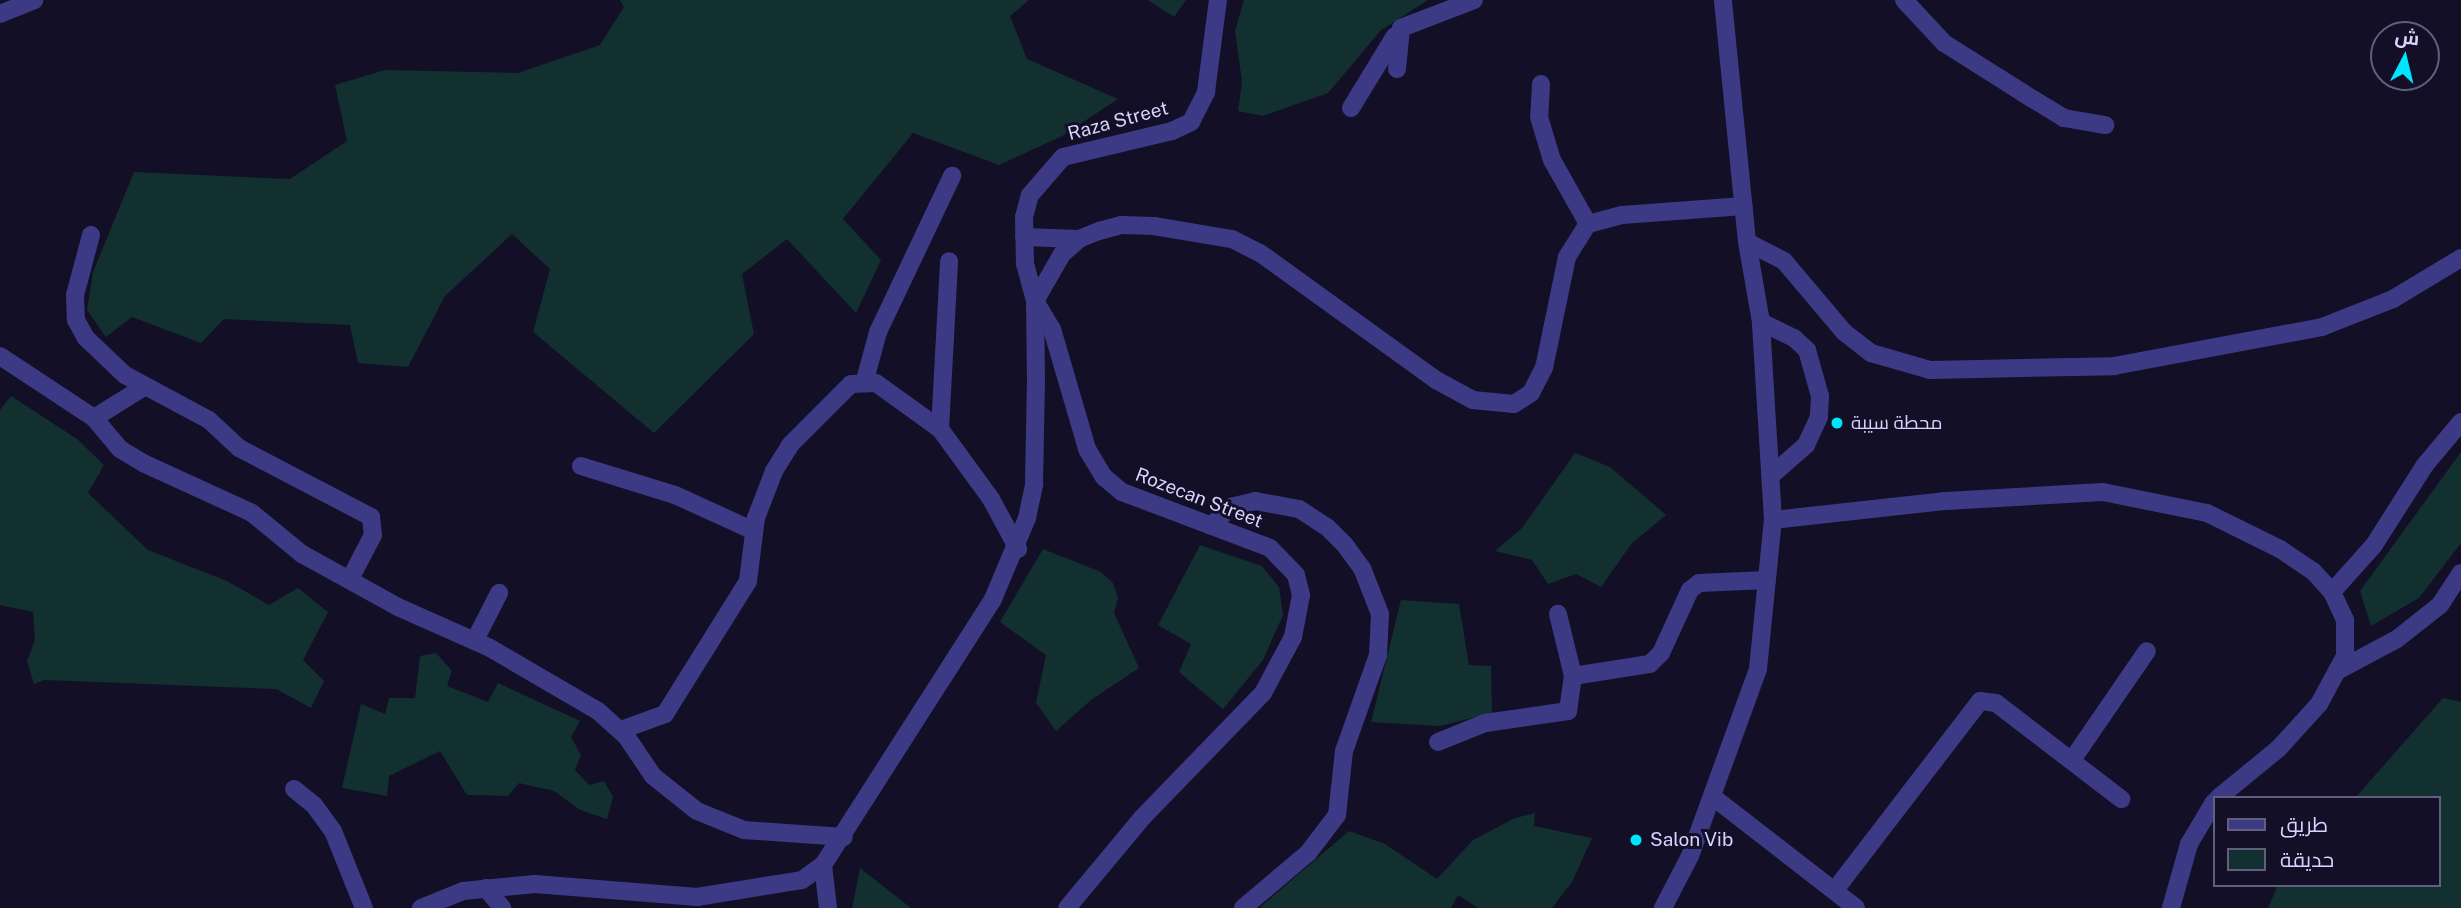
<!DOCTYPE html>
<meta charset="utf-8">
<style>
body{margin:0}
#map{position:relative;width:2461px;height:908px;overflow:hidden;background:#130f26;font-family:"Public Sans",Cairo,sans-serif}
div>[style]{position:absolute}
.green>*{inset:0;background:#12302f}
.minor>*{height:18px;margin:-9px;padding:0 9px;transform-origin:9px;border-radius:9px;background:#3d3a85}
.dots>*{width:19px;height:19px;translate:-50% -50%;box-sizing:border-box;border:4px solid #130f26;border-radius:50%}
span{translate:-50% -50%;white-space:nowrap;text-align:center;line-height:1.15;-webkit-text-stroke:6px #130f26;paint-order:stroke}
.street-label{font-size:19px;color:#d9d4ff}
.poi-label{font-size:19px;color:#d9d4ff}
.left{translate:0 -50%;text-align:left}
.legend{position:absolute;left:2213px;top:796px;width:228px;height:91px;box-sizing:border-box;background:#130f26;border:2px solid #625e7d;margin:0;padding:9px 12px;list-style:none;font-size:21px;color:#d9d4ff}
.legend li{display:flex;align-items:center;gap:14px;height:35px}
.legend b{width:35px;border:2px solid #625e7d}
.north{position:absolute;left:2370px;top:21px;width:70px;height:70px;box-sizing:border-box;background:#130f26;border:2px solid #625e7d;border-radius:50%;rotate:7deg;font-size:19px;font-weight:700;line-height:28px;text-align:center;color:#d9d4ff}
.north::after{content:'';display:block;margin:auto;width:24px;height:32px;background:#00e5ff;clip-path:polygon(50% 0,100% 100%,50% 72%,0 100%)}
</style>
<div id="map">
<div class="green">
<i style="clip-path:polygon(620px 0,1029px 0,1010px 16px,1027px 59px,1118px 99px,1062px 136px,999px 165px,913px 133px,843px 219px,881px 260px,856px 313px,787px 239px,742px 274px,754px 334px,654px 433px,533px 332px,550px 269px,512px 234px,445px 296px,408px 367px,358px 363px,350px 325px,224px 319px,201px 343px,132px 317px,106px 337px,87px 310px,93px 272px,134px 172px,290px 179px,347px 141px,335px 85px,385px 70px,518px 73px,600px 45px,624px 7px)"></i>
<i style="clip-path:polygon(1148px 0,1186px 0,1174px 17px)"></i>
<i style="clip-path:polygon(1244px 0,1428px 0,1381px 30px,1328px 93px,1263px 116px,1238px 111px,1242px 82px,1235px 31px)"></i>
<i style="clip-path:polygon(11px 396px,77px 439px,104px 465px,88px 493px,148px 550px,227px 581px,269px 605px,298px 588px,328px 612px,303px 660px,324px 681px,311px 708px,276px 689px,44px 680px,34px 684px,27px 661px,35px 640px,33px 612px,0 605px,0 410px)"></i>
<i style="clip-path:polygon(2461px 452px,2461px 543px,2419px 598px,2371px 626px,2360px 591px)"></i>
<i style="clip-path:polygon(1575px 453px,1610px 467px,1666px 515px,1632px 543px,1601px 587px,1576px 574px,1548px 584px,1532px 560px,1495px 551px,1522px 528px)"></i>
<i style="clip-path:polygon(1200px 545px,1262px 566px,1279px 587px,1283px 615px,1263px 660px,1223px 709px,1179px 672px,1191px 644px,1158px 625px)"></i>
<i style="clip-path:polygon(1043px 549px,1101px 572px,1113px 583px,1118px 598px,1114px 613px,1139px 668px,1091px 700px,1056px 731px,1036px 703px,1046px 655px,1000px 622px)"></i>
<i style="clip-path:polygon(1401px 600px,1459px 604px,1469px 665px,1491px 666px,1492px 713px,1440px 726px,1371px 722px)"></i>
<i style="clip-path:polygon(436px 653px,452px 671px,447px 686px,488px 702px,498px 683px,580px 721px,571px 737px,581px 755px,575px 770px,589px 785px,604px 781px,613px 797px,607px 819px,580px 810px,554px 791px,519px 783px,508px 796px,467px 795px,440px 751px,389px 776px,387px 796px,342px 788px,361px 704px,385px 714px,389px 698px,415px 698px,420px 656px)"></i>
<i style="clip-path:polygon(2443px 698px,2461px 702px,2461px 908px,2268px 908px,2278px 885px,2438px 885px,2438px 798px,2355px 798px)"></i>
<i style="clip-path:polygon(1535px 813px,1534px 826px,1592px 838px,1572px 882px,1552px 908px,1478px 908px,1458px 895px,1451px 908px,1259px 908px,1349px 831px,1385px 844px,1437px 879px,1473px 840px,1515px 818px)"></i>
<i style="clip-path:polygon(860px 868px,911px 908px,852px 908px)"></i>
</div>
<div class="minor">
<i style="left:1904px;top:0;width:59px;rotate:47.1deg"></i>
<i style="left:1944px;top:43px;width:93px;rotate:32.3deg"></i>
<i style="left:2023px;top:93px;width:48px;rotate:31.4deg"></i>
<i style="left:2064px;top:118px;width:42px;rotate:9.7deg"></i>
<i style="left:0;top:14px;width:37px;rotate:-22deg"></i>
<i style="left:1397px;top:69px;width:41px;rotate:-84.4deg"></i>
<i style="left:1401px;top:28px;width:78px;rotate:-21deg"></i>
<i style="left:1541px;top:84px;width:33px;rotate:93deg"></i>
<i style="left:1539px;top:117px;width:45px;rotate:73.2deg"></i>
<i style="left:1552px;top:160px;width:73px;rotate:60.6deg"></i>
<i style="left:1351px;top:108px;width:84px;rotate:-58.6deg"></i>
<i style="left:91px;top:235px;width:62px;rotate:104.9deg"></i>
<i style="left:75px;top:295px;width:25px;rotate:88deg"></i>
<i style="left:76px;top:320px;width:21px;rotate:61deg"></i>
<i style="left:86px;top:338px;width:54px;rotate:43.5deg"></i>
<i style="left:125px;top:375px;width:95px;rotate:28.2deg"></i>
<i style="left:209px;top:420px;width:41px;rotate:43deg"></i>
<i style="left:239px;top:448px;width:149px;rotate:27.6deg"></i>
<i style="left:371px;top:517px;width:18px;rotate:84deg"></i>
<i style="left:373px;top:535px;width:50px;rotate:117.6deg"></i>
<i style="left:1024px;top:237px;width:55px;rotate:2.1deg"></i>
<i style="left:1747px;top:242px;width:42px;rotate:27.2deg"></i>
<i style="left:1784px;top:261px;width:93px;rotate:49.8deg"></i>
<i style="left:1844px;top:332px;width:34px;rotate:38deg"></i>
<i style="left:1871px;top:353px;width:61px;rotate:16.1deg"></i>
<i style="left:1930px;top:370px;width:184px;rotate:-1.2deg"></i>
<i style="left:2114px;top:366px;width:212px;rotate:-10.6deg"></i>
<i style="left:2322px;top:327px;width:76px;rotate:-21.5deg"></i>
<i style="left:2393px;top:299px;width:79px;rotate:-31.1deg"></i>
<i style="left:1035px;top:301px;width:54px;rotate:-60.1deg"></i>
<i style="left:1062px;top:254px;width:23px;rotate:-41deg"></i>
<i style="left:1079px;top:239px;width:22px;rotate:-22deg"></i>
<i style="left:1099px;top:231px;width:24px;rotate:-15deg"></i>
<i style="left:1122px;top:225px;width:32px;rotate:2deg"></i>
<i style="left:1154px;top:226px;width:79px;rotate:9.5deg"></i>
<i style="left:1232px;top:239px;width:31px;rotate:27deg"></i>
<i style="left:1260px;top:253px;width:217px;rotate:35.8deg"></i>
<i style="left:1436px;top:380px;width:42px;rotate:28.4deg"></i>
<i style="left:1473px;top:400px;width:41px;rotate:5.6deg"></i>
<i style="left:1514px;top:404px;width:20px;rotate:-33deg"></i>
<i style="left:1531px;top:393px;width:28px;rotate:-63deg"></i>
<i style="left:1544px;top:368px;width:113px;rotate:-78.3deg"></i>
<i style="left:1567px;top:257px;width:39px;rotate:-58deg"></i>
<i style="left:1588px;top:224px;width:35px;rotate:-15deg"></i>
<i style="left:1622px;top:215px;width:122px;rotate:-4.2deg"></i>
<i style="left:1035px;top:301px;width:33px;rotate:59deg"></i>
<i style="left:1052px;top:329px;width:125px;rotate:73.7deg"></i>
<i style="left:1087px;top:449px;width:33px;rotate:59deg"></i>
<i style="left:1104px;top:477px;width:23px;rotate:40deg"></i>
<i style="left:1122px;top:492px;width:158px;rotate:20.7deg"></i>
<i style="left:1270px;top:548px;width:37px;rotate:46deg"></i>
<i style="left:1296px;top:575px;width:21px;rotate:76deg"></i>
<i style="left:1301px;top:595px;width:43px;rotate:100.8deg"></i>
<i style="left:1293px;top:637px;width:64px;rotate:118.2deg"></i>
<i style="left:1263px;top:693px;width:174px;rotate:134.1deg"></i>
<i style="left:1142px;top:818px;width:117px;rotate:129.8deg"></i>
<i style="left:1761px;top:322px;width:37px;rotate:26deg"></i>
<i style="left:1794px;top:338px;width:18px;rotate:43deg"></i>
<i style="left:1807px;top:350px;width:48px;rotate:74.2deg"></i>
<i style="left:1820px;top:396px;width:21px;rotate:93deg"></i>
<i style="left:1819px;top:417px;width:31px;rotate:115deg"></i>
<i style="left:1806px;top:445px;width:44px;rotate:138.7deg"></i>
<i style="left:0;top:356px;width:113px;rotate:33.4deg"></i>
<i style="left:94px;top:418px;width:40px;rotate:50deg"></i>
<i style="left:120px;top:449px;width:27px;rotate:31deg"></i>
<i style="left:143px;top:463px;width:120px;rotate:24.6deg"></i>
<i style="left:252px;top:513px;width:65px;rotate:39.4deg"></i>
<i style="left:302px;top:554px;width:110px;rotate:28.9deg"></i>
<i style="left:398px;top:607px;width:101px;rotate:24deg"></i>
<i style="left:490px;top:648px;width:125px;rotate:30.3deg"></i>
<i style="left:598px;top:711px;width:38px;rotate:42deg"></i>
<i style="left:626px;top:736px;width:48px;rotate:56deg"></i>
<i style="left:653px;top:776px;width:56px;rotate:38.5deg"></i>
<i style="left:697px;top:811px;width:51px;rotate:22deg"></i>
<i style="left:744px;top:830px;width:100px;rotate:4deg"></i>
<i style="left:865px;top:380px;width:50px;rotate:-74.8deg"></i>
<i style="left:878px;top:332px;width:173px;rotate:-64.6deg"></i>
<i style="left:94px;top:418px;width:59px;rotate:-31.8deg"></i>
<i style="left:940px;top:429px;width:168px;rotate:-86.9deg"></i>
<i style="left:581px;top:466px;width:98px;rotate:17.1deg"></i>
<i style="left:675px;top:495px;width:87px;rotate:24.5deg"></i>
<i style="left:1773px;top:520px;width:174px;rotate:-6.3deg"></i>
<i style="left:1946px;top:501px;width:157px;rotate:-3.3deg"></i>
<i style="left:2103px;top:492px;width:106px;rotate:11.4deg"></i>
<i style="left:2207px;top:513px;width:81px;rotate:26.3deg"></i>
<i style="left:2280px;top:549px;width:40px;rotate:34deg"></i>
<i style="left:2313px;top:571px;width:28px;rotate:48deg"></i>
<i style="left:2332px;top:592px;width:31px;rotate:65deg"></i>
<i style="left:2345px;top:620px;width:36px;rotate:90deg"></i>
<i style="left:2345px;top:656px;width:55px;rotate:118.4deg"></i>
<i style="left:2319px;top:704px;width:61px;rotate:132.3deg"></i>
<i style="left:2278px;top:749px;width:77px;rotate:140.8deg"></i>
<i style="left:1211px;top:526px;width:28px;rotate:-44deg"></i>
<i style="left:1231px;top:507px;width:25px;rotate:-14deg"></i>
<i style="left:1255px;top:501px;width:45px;rotate:10.3deg"></i>
<i style="left:1299px;top:509px;width:33px;rotate:33deg"></i>
<i style="left:1327px;top:527px;width:25px;rotate:45deg"></i>
<i style="left:1345px;top:545px;width:29px;rotate:54deg"></i>
<i style="left:1362px;top:568px;width:49px;rotate:68.6deg"></i>
<i style="left:1380px;top:614px;width:41px;rotate:92.8deg"></i>
<i style="left:1378px;top:655px;width:102px;rotate:109.5deg"></i>
<i style="left:1344px;top:751px;width:64px;rotate:96.2deg"></i>
<i style="left:1337px;top:815px;width:48px;rotate:127.3deg"></i>
<i style="left:1308px;top:853px;width:85px;rotate:139.8deg"></i>
<i style="left:2332px;top:592px;width:63px;rotate:-48.2deg"></i>
<i style="left:2374px;top:545px;width:95px;rotate:-57.5deg"></i>
<i style="left:2425px;top:465px;width:56px;rotate:-50.1deg"></i>
<i style="left:475px;top:640px;width:53px;rotate:-62.9deg"></i>
<i style="left:2337px;top:671px;width:68px;rotate:-28.1deg"></i>
<i style="left:2397px;top:639px;width:55px;rotate:-38.3deg"></i>
<i style="left:2440px;top:605px;width:38px;rotate:-57deg"></i>
<i style="left:1573px;top:676px;width:78px;rotate:-8.9deg"></i>
<i style="left:1650px;top:664px;width:16px;rotate:-45deg"></i>
<i style="left:1661px;top:653px;width:69px;rotate:-65.3deg"></i>
<i style="left:1690px;top:590px;width:11px;rotate:-38deg"></i>
<i style="left:1699px;top:583px;width:68px;rotate:-2.5deg"></i>
<i style="left:621px;top:730px;width:47px;rotate:-20deg"></i>
<i style="left:665px;top:714px;width:157px;rotate:-58deg"></i>
<i style="left:748px;top:581px;width:64px;rotate:-82.8deg"></i>
<i style="left:756px;top:518px;width:50px;rotate:-69deg"></i>
<i style="left:774px;top:471px;width:31px;rotate:-58deg"></i>
<i style="left:790px;top:445px;width:86px;rotate:-45deg"></i>
<i style="left:851px;top:384px;width:25px;rotate:-2deg"></i>
<i style="left:876px;top:383px;width:79px;rotate:35.7deg"></i>
<i style="left:940px;top:429px;width:87px;rotate:53.9deg"></i>
<i style="left:991px;top:499px;width:57px;rotate:61.6deg"></i>
<i style="left:1438px;top:742px;width:51px;rotate:-22deg"></i>
<i style="left:1485px;top:723px;width:84px;rotate:-8.2deg"></i>
<i style="left:1568px;top:711px;width:35px;rotate:-82deg"></i>
<i style="left:1573px;top:676px;width:64px;rotate:-103.6deg"></i>
<i style="left:2072px;top:760px;width:132px;rotate:-55.5deg"></i>
<i style="left:294px;top:789px;width:26px;rotate:39deg"></i>
<i style="left:314px;top:805px;width:32px;rotate:54deg"></i>
<i style="left:333px;top:831px;width:83px;rotate:68.1deg"></i>
<i style="left:1713px;top:797px;width:181px;rotate:37.8deg"></i>
<i style="left:823px;top:865px;width:43px;rotate:83.4deg"></i>
<i style="left:486px;top:888px;width:26px;rotate:51deg"></i>
<i style="left:1835px;top:890px;width:238px;rotate:-52.5deg"></i>
<i style="left:1980px;top:701px;width:16px;rotate:7deg"></i>
<i style="left:1996px;top:703px;width:158px;rotate:37.5deg"></i>
<i style="left:421px;top:908px;width:45px;rotate:-22deg"></i>
<i style="left:463px;top:891px;width:72px;rotate:-5.6deg"></i>
<i style="left:535px;top:884px;width:163px;rotate:4.6deg"></i>
<i style="left:697px;top:897px;width:106px;rotate:-9.2deg"></i>
<i style="left:802px;top:880px;width:26px;rotate:-36deg"></i>
<i style="left:823px;top:865px;width:316px;rotate:-57.4deg"></i>
<i style="left:993px;top:599px;width:88px;rotate:-67.2deg"></i>
<i style="left:1027px;top:518px;width:35px;rotate:-78deg"></i>
<i style="left:1034px;top:484px;width:102px;rotate:-88.9deg"></i>
<i style="left:1036px;top:382px;width:81px;rotate:-90.7deg"></i>
<i style="left:1035px;top:301px;width:38px;rotate:-105deg"></i>
<i style="left:1025px;top:264px;width:47px;rotate:-91.2deg"></i>
<i style="left:1024px;top:217px;width:23px;rotate:-75deg"></i>
<i style="left:1030px;top:195px;width:50px;rotate:-49deg"></i>
<i style="left:1063px;top:157px;width:112px;rotate:-13.4deg"></i>
<i style="left:1172px;top:131px;width:21px;rotate:-25deg"></i>
<i style="left:1191px;top:122px;width:34px;rotate:-63deg"></i>
<i style="left:1206px;top:92px;width:93px;rotate:-82.6deg"></i>
<i style="left:1663px;top:908px;width:59px;rotate:-62.6deg"></i>
<i style="left:1690px;top:856px;width:199px;rotate:-70deg"></i>
<i style="left:1758px;top:669px;width:150px;rotate:-84.3deg"></i>
<i style="left:1773px;top:520px;width:198px;rotate:-93.5deg"></i>
<i style="left:1761px;top:322px;width:81px;rotate:-99.9deg"></i>
<i style="left:1747px;top:242px;width:243px;rotate:-95.7deg"></i>
<i style="left:2171px;top:908px;width:66px;rotate:-74.3deg"></i>
<i style="left:2189px;top:844px;width:49px;rotate:-59.2deg"></i>
</div>
<div class="dots">
<i style="left:1837px;top:423px;background:#00e5ff"></i>
<i style="left:1636px;top:840px;background:#00e5ff"></i>
</div>
<div class="street-label">
<span style="left:1118px;top:121px;rotate:-15deg">Raza Street</span>
<span style="left:1199px;top:498px;rotate:21deg">Rozecan Street</span>
</div>
<div class="poi-label">
<span class="left" style="left:1851px;top:423px">محطة سيبة</span>
<span class="left" style="left:1650px;top:840px">Salon Vib</span>
</div>
<ul class="legend">
<li><b style="height:9px;background:#3d3a85"></b>طريق</li>
<li><b style="height:19px;background:#12302f"></b>حديقة</li>
</ul>
<div class="north">ش</div>
</div>
